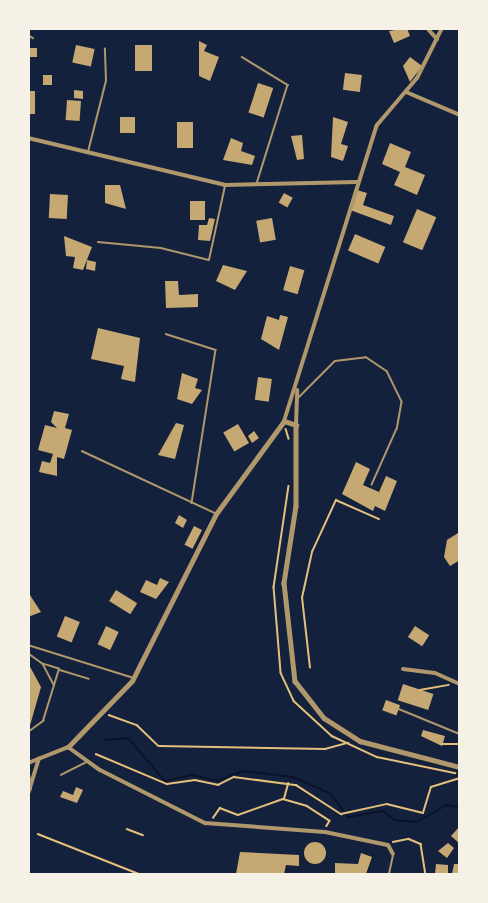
<!DOCTYPE html>
<style>
body{margin:0}
#map{position:relative;width:488px;height:903px;overflow:hidden;background:#14213d;font-family:Figtree,sans-serif}
div>[style]{position:absolute}
.stream>*{height:2px;margin:-1px;padding:0 1px;transform-origin:1px;border-radius:1px;background:#0b132b}
.building>*{inset:0;background:#c6a872;transform-origin:0 0}
.round{border-radius:50%}
.path>*{height:1.5px;margin:-0.75px;padding:0 0.75px;transform-origin:0.75px;border-radius:0.75px;background:#e5c07b}
.service>*{height:1.5px;margin:-0.75px;padding:0 0.75px;transform-origin:0.75px;border-radius:0.75px;background:#b1986c}
.minor>*{height:4px;margin:-2px;padding:0 2px;transform-origin:2px;border-radius:2px;background:#b1986c}
.tertiary>*{height:4.5px;margin:-2.25px;padding:0 2.25px;transform-origin:2.25px;border-radius:2.25px;background:#b1986c}
span{translate:-50% -50%;white-space:nowrap;text-align:center;line-height:1.15;-webkit-text-stroke:6px #f6f1e7;paint-order:stroke}
.frame{position:absolute;inset:0;border:30px solid #f6f1e7;pointer-events:none}
</style>
<div id="map">
<div class="stream">
<i style="left:104px;top:740px;width:24px;rotate:-5deg"></i>
<i style="left:128px;top:738px;width:57px;rotate:49.3deg"></i>
<i style="left:165px;top:781px;width:28px;rotate:-13deg"></i>
<i style="left:192px;top:775px;width:26px;rotate:13deg"></i>
<i style="left:217px;top:781px;width:28px;rotate:-21deg"></i>
<i style="left:243px;top:771px;width:50px;rotate:6.8deg"></i>
<i style="left:293px;top:777px;width:42px;rotate:24.1deg"></i>
<i style="left:331px;top:794px;width:29px;rotate:54deg"></i>
<i style="left:348px;top:817px;width:36px;rotate:-10deg"></i>
<i style="left:383px;top:811px;width:15px;rotate:37deg"></i>
<i style="left:395px;top:820px;width:22px;rotate:5deg"></i>
<i style="left:417px;top:822px;width:34px;rotate:-30deg"></i>
<i style="left:446px;top:805px;width:14px;rotate:8deg"></i>
</div>
<div class="building">
<i style="clip-path:polygon(407px 28px,410px 36px,394px 43px,389px 31px)"></i>
<i style="clip-path:polygon(199px 41px,207px 45px,204px 51px,219px 57px,210px 81px,199px 76px)"></i>
<i style="left:76px;top:45px;width:19px;height:18px;rotate:12deg"></i>
<i style="left:135px;top:45px;width:17px;height:26px"></i>
<i style="left:28px;top:48px;width:9px;height:9px"></i>
<i style="clip-path:polygon(410px 57px,422px 66px,410px 82px,403px 66px)"></i>
<i style="left:345px;top:73px;width:17px;height:17px;rotate:7deg"></i>
<i style="left:43px;top:75px;width:9px;height:10px"></i>
<i style="left:258px;top:83px;width:16px;height:31px;rotate:18deg"></i>
<i style="clip-path:polygon(74px 90px,83px 91px,83px 99px,74px 98px)"></i>
<i style="left:28px;top:91px;width:7px;height:23px"></i>
<i style="left:67px;top:100px;width:14px;height:20px;rotate:4deg"></i>
<i style="left:120px;top:117px;width:15px;height:16px"></i>
<i style="clip-path:polygon(333px 117px,348px 122px,341px 144px,348px 146px,343px 161px,331px 157px)"></i>
<i style="left:177px;top:122px;width:16px;height:26px"></i>
<i style="clip-path:polygon(302px 135px,304px 159px,297px 160px,291px 136px)"></i>
<i style="clip-path:polygon(231px 138px,243px 143px,241px 151px,255px 156px,252px 165px,223px 160px)"></i>
<i style="clip-path:polygon(390px 143px,411px 152px,405px 167px,425px 175px,417px 195px,394px 185px,400px 172px,382px 164px)"></i>
<i style="clip-path:polygon(105px 185px,120px 185px,126px 209px,105px 203px)"></i>
<i style="clip-path:polygon(357px 190px,367px 193px,363px 205px,394px 216px,391px 225px,350px 210px)"></i>
<i style="left:284px;top:193px;width:10px;height:11px;rotate:29deg"></i>
<i style="left:50px;top:194px;width:18px;height:24px;rotate:3deg"></i>
<i style="left:205px;top:201px;width:19px;height:15px;rotate:90deg"></i>
<i style="left:417px;top:209px;width:21px;height:36px;rotate:23deg"></i>
<i style="clip-path:polygon(209px 218px,215px 219px,210px 241px,198px 240px,199px 225px,207px 225px)"></i>
<i style="left:272px;top:218px;width:22px;height:16px;rotate:80deg"></i>
<i style="left:355px;top:234px;width:33px;height:18px;rotate:23deg"></i>
<i style="clip-path:polygon(64px 236px,92px 247px,83px 270px,73px 268px,75px 257px,66px 256px)"></i>
<i style="clip-path:polygon(87px 260px,96px 262px,95px 271px,86px 269px)"></i>
<i style="clip-path:polygon(223px 265px,247px 271px,235px 290px,216px 281px)"></i>
<i style="left:290px;top:266px;width:15px;height:25px;rotate:16deg"></i>
<i style="clip-path:polygon(165px 281px,178px 281px,179px 295px,198px 294px,198px 307px,166px 308px)"></i>
<i style="clip-path:polygon(280px 315px,288px 317px,279px 350px,261px 339px,267px 316px,279px 320px)"></i>
<i style="clip-path:polygon(98px 328px,140px 338px,135px 382px,121px 379px,124px 366px,91px 359px)"></i>
<i style="clip-path:polygon(182px 373px,198px 379px,195px 388px,202px 390px,192px 404px,177px 399px)"></i>
<i style="left:258px;top:377px;width:14px;height:23px;rotate:8deg"></i>
<i style="clip-path:polygon(54px 411px,69px 414px,65px 428px,72px 430px,64px 459px,57px 457px,57px 476px,39px 472px,42px 461px,50px 463px,53px 454px,38px 450px,45px 425px,57px 428px,51px 422px)"></i>
<i style="clip-path:polygon(176px 423px,184px 425px,175px 459px,158px 455px)"></i>
<i style="left:238px;top:424px;width:22px;height:17px;rotate:60deg"></i>
<i style="clip-path:polygon(254px 431px,259px 438px,252px 443px,248px 436px)"></i>
<i style="clip-path:polygon(356px 462px,370px 469px,363px 485px,379px 492px,386px 476px,397px 481px,385px 511px,375px 506px,373px 511px,342px 494px)"></i>
<i style="clip-path:polygon(179px 515px,187px 520px,183px 528px,175px 523px)"></i>
<i style="left:194px;top:526px;width:9px;height:21px;rotate:27deg"></i>
<i style="clip-path:polygon(458px 533px,460px 560px,450px 566px,444px 557px,447px 540px)"></i>
<i style="clip-path:polygon(160px 578px,169px 582px,156px 599px,140px 592px,146px 580px,157px 585px)"></i>
<i style="left:116px;top:590px;width:25px;height:13px;rotate:32deg"></i>
<i style="clip-path:polygon(28px 592px,41px 612px,28px 617px)"></i>
<i style="left:65px;top:616px;width:16px;height:22px;rotate:22deg"></i>
<i style="left:106px;top:626px;width:14px;height:20px;rotate:25deg"></i>
<i style="left:415px;top:626px;width:17px;height:13px;rotate:33deg"></i>
<i style="clip-path:polygon(28px 663px,41px 687px,29px 729px,28px 729px)"></i>
<i style="left:403px;top:684px;width:32px;height:17px;rotate:18deg"></i>
<i style="left:386px;top:700px;width:15px;height:11px;rotate:20deg"></i>
<i style="clip-path:polygon(423px 730px,445px 736px,442px 746px,421px 736px)"></i>
<i style="clip-path:polygon(76px 787px,83px 790px,77px 803px,60px 797px,63px 791px,73px 795px)"></i>
<i style="clip-path:polygon(460px 826px,460px 844px,451px 836px)"></i>
<i class="round" style="left:304px;top:842px;width:22px;height:22px"></i>
<i style="clip-path:polygon(448px 843px,454px 848px,447px 858px,438px 851px)"></i>
<i style="clip-path:polygon(240px 852px,299px 855px,299px 866px,286px 865px,284px 874px,236px 874px)"></i>
<i style="clip-path:polygon(361px 853px,372px 857px,366px 874px,335px 874px,335px 863px,358px 864px)"></i>
<i style="clip-path:polygon(436px 864px,448px 865px,448px 874px,435px 874px)"></i>
<i style="clip-path:polygon(454px 864px,460px 864px,460px 874px,452px 874px)"></i>
</div>
<div class="path">
<i style="left:286px;top:429px;width:10px;rotate:73deg"></i>
<i style="left:289px;top:486px;width:102px;rotate:98.4deg"></i>
<i style="left:274px;top:587px;width:86px;rotate:85.3deg"></i>
<i style="left:281px;top:673px;width:31px;rotate:65deg"></i>
<i style="left:294px;top:701px;width:52px;rotate:42.6deg"></i>
<i style="left:332px;top:736px;width:50px;rotate:25deg"></i>
<i style="left:377px;top:757px;width:80px;rotate:11.6deg"></i>
<i style="left:310px;top:668px;width:70px;rotate:-96.5deg"></i>
<i style="left:302px;top:598px;width:47px;rotate:-77.7deg"></i>
<i style="left:312px;top:552px;width:57px;rotate:-65.2deg"></i>
<i style="left:336px;top:500px;width:47px;rotate:23.8deg"></i>
<i style="left:420px;top:690px;width:29px;rotate:-10deg"></i>
<i style="left:109px;top:715px;width:30px;rotate:20deg"></i>
<i style="left:137px;top:725px;width:30px;rotate:44deg"></i>
<i style="left:159px;top:746px;width:166px;rotate:1deg"></i>
<i style="left:325px;top:749px;width:24px;rotate:-15deg"></i>
<i style="left:442px;top:744px;width:18px"></i>
<i style="left:96px;top:754px;width:77px;rotate:22.9deg"></i>
<i style="left:167px;top:784px;width:28px;rotate:-8deg"></i>
<i style="left:195px;top:780px;width:24px;rotate:12deg"></i>
<i style="left:218px;top:785px;width:18px;rotate:-27deg"></i>
<i style="left:234px;top:777px;width:63px;rotate:7.4deg"></i>
<i style="left:296px;top:785px;width:54px;rotate:32.8deg"></i>
<i style="left:341px;top:814px;width:47px;rotate:-12.3deg"></i>
<i style="left:387px;top:804px;width:37px;rotate:14deg"></i>
<i style="left:423px;top:813px;width:27px;rotate:-73deg"></i>
<i style="left:431px;top:787px;width:30px;rotate:-17deg"></i>
<i style="left:284px;top:799px;width:16px;rotate:-75deg"></i>
<i style="left:213px;top:818px;width:12px;rotate:-55deg"></i>
<i style="left:220px;top:808px;width:19px;rotate:21deg"></i>
<i style="left:238px;top:815px;width:48px;rotate:-19.6deg"></i>
<i style="left:283px;top:799px;width:25px;rotate:16deg"></i>
<i style="left:307px;top:806px;width:27px;rotate:33deg"></i>
<i style="left:330px;top:821px;width:6px;rotate:121deg"></i>
<i style="left:127px;top:829px;width:17px;rotate:21deg"></i>
<i style="left:38px;top:834px;width:109px;rotate:21.6deg"></i>
<i style="left:393px;top:842px;width:16px;rotate:-11deg"></i>
<i style="left:409px;top:839px;width:13px;rotate:23deg"></i>
<i style="left:421px;top:844px;width:30px;rotate:81deg"></i>
</div>
<div class="service">
<i style="left:28px;top:35px;width:6px;rotate:31deg"></i>
<i style="left:242px;top:57px;width:54px;rotate:31.3deg"></i>
<i style="left:288px;top:85px;width:104px;rotate:107.4deg"></i>
<i style="left:88px;top:152px;width:73px;rotate:-75.8deg"></i>
<i style="left:106px;top:81px;width:32px;rotate:-92deg"></i>
<i style="left:98px;top:242px;width:63px;rotate:5.4deg"></i>
<i style="left:161px;top:248px;width:49px;rotate:14deg"></i>
<i style="left:209px;top:260px;width:76px;rotate:-77.8deg"></i>
<i style="left:166px;top:334px;width:52px;rotate:17.7deg"></i>
<i style="left:216px;top:350px;width:155px;rotate:98.9deg"></i>
<i style="left:298px;top:398px;width:52px;rotate:-45deg"></i>
<i style="left:335px;top:361px;width:31px;rotate:-7deg"></i>
<i style="left:366px;top:357px;width:25px;rotate:34deg"></i>
<i style="left:387px;top:371px;width:34px;rotate:64deg"></i>
<i style="left:402px;top:402px;width:27px;rotate:100deg"></i>
<i style="left:397px;top:429px;width:61px;rotate:114.1deg"></i>
<i style="left:82px;top:451px;width:147px;rotate:25deg"></i>
<i style="left:28px;top:645px;width:108px;rotate:17.3deg"></i>
<i style="left:28px;top:653px;width:17px;rotate:36deg"></i>
<i style="left:60px;top:670px;width:30px;rotate:17deg"></i>
<i style="left:399px;top:709px;width:66px;rotate:22.3deg"></i>
<i style="left:28px;top:732px;width:19px;rotate:-36deg"></i>
<i style="left:43px;top:721px;width:54px;rotate:-72.9deg"></i>
<i style="left:59px;top:669px;width:17px;rotate:-163deg"></i>
<i style="left:43px;top:664px;width:24px;rotate:62deg"></i>
<i style="left:61px;top:775px;width:28px;rotate:-27deg"></i>
<i style="left:389px;top:874px;width:19px;rotate:-78deg"></i>
</div>
<div class="minor">
<i style="left:427px;top:28px;width:15px;rotate:48deg"></i>
<i style="left:406px;top:92px;width:59px;rotate:23.1deg"></i>
<i style="left:28px;top:138px;width:203px;rotate:13.4deg"></i>
<i style="left:225px;top:185px;width:132px;rotate:-1.3deg"></i>
<i style="left:284px;top:421px;width:310px;rotate:-72.6deg"></i>
<i style="left:377px;top:125px;width:62px;rotate:-49.6deg"></i>
<i style="left:417px;top:78px;width:56px;rotate:-63.4deg"></i>
<i style="left:296px;top:425px;width:35px;rotate:-88deg"></i>
<i style="left:403px;top:669px;width:32px;rotate:7deg"></i>
<i style="left:435px;top:673px;width:27px;rotate:24deg"></i>
<i style="left:28px;top:763px;width:43px;rotate:-21.8deg"></i>
<i style="left:68px;top:747px;width:39px;rotate:36deg"></i>
<i style="left:100px;top:770px;width:118px;rotate:26.8deg"></i>
<i style="left:205px;top:823px;width:120px;rotate:4.3deg"></i>
<i style="left:325px;top:832px;width:64px;rotate:11.7deg"></i>
<i style="left:388px;top:845px;width:10px;rotate:61deg"></i>
<i style="left:28px;top:774px;width:15px;rotate:82deg"></i>
<i style="left:28px;top:794px;width:37px;rotate:-73deg"></i>
</div>
<div class="tertiary">
<i style="left:68px;top:747px;width:92px;rotate:-45.9deg"></i>
<i style="left:132px;top:681px;width:187px;rotate:-63.3deg"></i>
<i style="left:216px;top:514px;width:115px;rotate:-53.8deg"></i>
<i style="left:284px;top:421px;width:13px;rotate:18deg"></i>
<i style="left:296px;top:425px;width:81px;rotate:90deg"></i>
<i style="left:296px;top:506px;width:78px;rotate:98.9deg"></i>
<i style="left:284px;top:583px;width:99px;rotate:83.6deg"></i>
<i style="left:295px;top:681px;width:47px;rotate:51.9deg"></i>
<i style="left:324px;top:718px;width:43px;rotate:32.6deg"></i>
<i style="left:360px;top:741px;width:103px;rotate:14.6deg"></i>
</div>
<div class="frame"></div>
</div>
